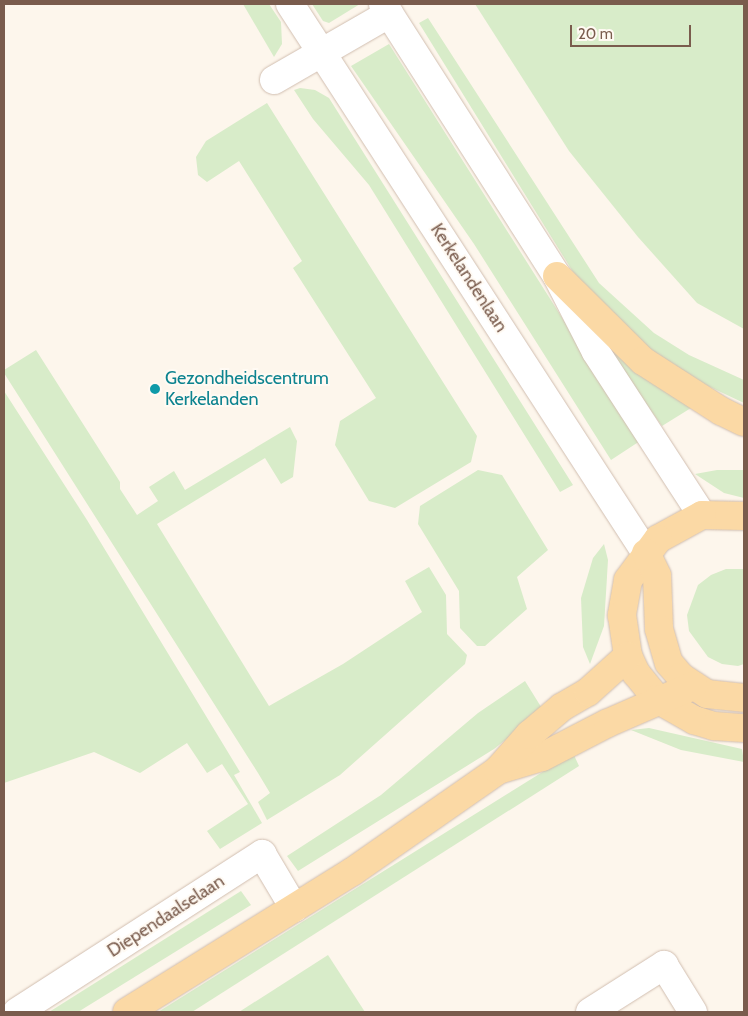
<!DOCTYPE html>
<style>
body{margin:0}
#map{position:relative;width:748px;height:1016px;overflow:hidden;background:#fdf6ec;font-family:Cabin,sans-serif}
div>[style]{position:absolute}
.green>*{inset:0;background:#d8ecc9}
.roads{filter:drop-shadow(0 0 1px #d1beb0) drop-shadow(0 0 1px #d1beb0)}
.minor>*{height:28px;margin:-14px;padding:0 14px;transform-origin:14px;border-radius:14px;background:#fff}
.major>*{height:28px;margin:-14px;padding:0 14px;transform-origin:14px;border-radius:14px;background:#fbd9a5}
.dots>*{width:14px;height:14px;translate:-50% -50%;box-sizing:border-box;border:2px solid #fffaf3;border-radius:50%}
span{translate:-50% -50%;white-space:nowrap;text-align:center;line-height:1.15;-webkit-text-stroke:4px #fffaf3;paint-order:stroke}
.street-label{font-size:18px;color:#7a5c4d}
.culture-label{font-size:18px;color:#0d838f}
.left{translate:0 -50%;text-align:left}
.frame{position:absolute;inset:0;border:5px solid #7a5c4d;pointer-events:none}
.scale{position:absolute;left:570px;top:25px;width:121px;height:22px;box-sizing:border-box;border:2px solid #7a5c4d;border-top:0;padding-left:6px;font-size:15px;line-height:18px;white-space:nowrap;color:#7a5c4d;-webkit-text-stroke:4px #fffaf3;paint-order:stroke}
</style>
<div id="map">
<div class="green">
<i style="clip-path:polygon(243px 4px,269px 4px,281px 22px,282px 44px,274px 57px)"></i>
<i style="clip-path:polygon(312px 4px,360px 4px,329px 23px,323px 21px)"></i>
<i style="clip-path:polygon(475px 4px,744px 4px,744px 329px,697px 303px,638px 237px,569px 151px)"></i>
<i style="clip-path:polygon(428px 18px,599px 283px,654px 333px,689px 355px,744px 380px,744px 403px,693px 379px,653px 351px,620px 326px,573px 272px,419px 23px)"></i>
<i style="clip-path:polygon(389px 44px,640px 441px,611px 460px,474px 244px,351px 66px)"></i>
<i style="clip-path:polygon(300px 88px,315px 90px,329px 98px,573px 485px,560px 492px,369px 185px,313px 119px,294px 90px)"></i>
<i style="clip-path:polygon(267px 103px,477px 436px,471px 462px,395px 508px,369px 501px,335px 445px,340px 421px,376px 398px,293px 268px,302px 261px,239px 161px,207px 182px,198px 175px,196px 157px,206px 141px)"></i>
<i style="clip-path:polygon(609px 345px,691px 408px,662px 426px,605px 347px)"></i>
<i style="clip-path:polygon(36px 350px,120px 482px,120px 489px,137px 515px,158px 501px,149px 487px,174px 471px,185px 490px,290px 427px,297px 441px,293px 477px,281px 484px,265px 458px,157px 524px,269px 706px,343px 664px,422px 612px,405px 581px,429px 567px,446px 595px,447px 634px,467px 655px,465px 664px,340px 775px,267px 820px,258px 802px,270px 793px,258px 773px,4px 373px,4px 370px)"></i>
<i style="clip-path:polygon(4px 391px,87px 520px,240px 772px,234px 775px,262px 823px,220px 849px,207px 831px,248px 804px,222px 764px,207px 773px,187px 743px,140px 773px,94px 752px,4px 783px)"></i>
<i style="clip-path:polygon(478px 470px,502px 475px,548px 550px,517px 577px,527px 609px,485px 646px,477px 646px,460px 628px,459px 591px,418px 524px,420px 506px)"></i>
<i style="clip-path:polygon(717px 470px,744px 470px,744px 498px,724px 493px,695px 474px)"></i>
<i style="clip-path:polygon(604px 544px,608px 560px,604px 626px,590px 664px,583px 647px,581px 598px,593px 558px)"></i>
<i style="clip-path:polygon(726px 569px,744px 569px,744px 664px,738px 666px,722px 664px,708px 657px,689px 631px,687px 615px,698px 585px,711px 575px)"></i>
<i style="clip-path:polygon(525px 681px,543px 710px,494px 749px,298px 871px,287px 856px,381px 795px,478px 713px)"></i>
<i style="clip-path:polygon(649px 728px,742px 749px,744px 762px,681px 750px,631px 730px)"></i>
<i style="clip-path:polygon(573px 753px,579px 766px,192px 1012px,158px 1012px)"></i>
<i style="clip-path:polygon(241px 891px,251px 905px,78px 1012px,49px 1012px)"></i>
<i style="clip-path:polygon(328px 955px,365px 1012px,239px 1012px)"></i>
</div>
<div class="roads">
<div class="minor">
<i style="left:290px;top:4px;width:654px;rotate:57.04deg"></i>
<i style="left:383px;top:4px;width:323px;rotate:57.4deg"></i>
<i style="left:557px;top:276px;width:85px;rotate:62.8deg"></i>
<i style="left:596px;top:352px;width:194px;rotate:57deg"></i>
<i style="left:274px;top:80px;width:133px;rotate:-29.9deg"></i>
<i style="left:17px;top:1012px;width:292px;rotate:-32.8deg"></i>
<i style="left:262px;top:854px;width:63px;rotate:59.3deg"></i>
<i style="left:590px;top:1012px;width:88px;rotate:-32.4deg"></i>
<i style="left:664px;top:965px;width:55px;rotate:58.3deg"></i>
</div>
<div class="major">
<i style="left:557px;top:276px;width:121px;rotate:44.7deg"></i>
<i style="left:643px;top:361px;width:93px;rotate:32.7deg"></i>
<i style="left:721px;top:411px;width:25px;rotate:26deg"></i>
<i style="left:744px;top:516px;width:42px;rotate:-178.6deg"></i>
<i style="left:702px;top:515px;width:50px;rotate:151.4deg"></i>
<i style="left:658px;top:539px;width:51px;rotate:126.2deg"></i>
<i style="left:628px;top:580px;width:36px;rotate:100deg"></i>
<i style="left:622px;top:615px;width:41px;rotate:81.7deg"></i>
<i style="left:628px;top:656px;width:19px;rotate:65deg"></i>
<i style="left:636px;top:673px;width:33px;rotate:51deg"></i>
<i style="left:657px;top:699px;width:43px;rotate:29.6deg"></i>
<i style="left:694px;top:720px;width:21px;rotate:17deg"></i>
<i style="left:714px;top:726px;width:30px;rotate:4deg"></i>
<i style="left:646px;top:553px;width:25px;rotate:64deg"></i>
<i style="left:657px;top:576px;width:53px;rotate:87.8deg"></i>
<i style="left:659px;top:629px;width:35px;rotate:74deg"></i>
<i style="left:669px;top:663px;width:18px;rotate:49deg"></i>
<i style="left:681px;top:677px;width:31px;rotate:33deg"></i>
<i style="left:707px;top:694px;width:37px;rotate:6deg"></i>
<i style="left:498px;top:770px;width:46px;rotate:-16.5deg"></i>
<i style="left:542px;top:757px;width:74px;rotate:-27.3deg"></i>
<i style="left:608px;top:723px;width:93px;rotate:-23.5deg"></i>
<i style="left:127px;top:1012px;width:265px;rotate:-31.9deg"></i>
<i style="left:352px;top:872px;width:178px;rotate:-34.9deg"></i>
<i style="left:498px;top:770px;width:47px;rotate:-48.5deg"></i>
<i style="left:529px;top:735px;width:43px;rotate:-40.3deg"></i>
<i style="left:562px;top:707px;width:30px;rotate:-30deg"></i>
<i style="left:588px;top:692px;width:54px;rotate:-42deg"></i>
</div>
</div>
<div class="dots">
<i style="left:155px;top:389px;background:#0f9aa8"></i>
</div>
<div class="street-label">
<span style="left:469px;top:278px;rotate:57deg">Kerkelandenlaan</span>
<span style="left:166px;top:916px;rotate:-33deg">Diependaalselaan</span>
</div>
<div class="culture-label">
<span class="left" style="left:165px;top:389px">Gezondheidscentrum<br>Kerkelanden</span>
</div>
<div class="frame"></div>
<div class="scale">20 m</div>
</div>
